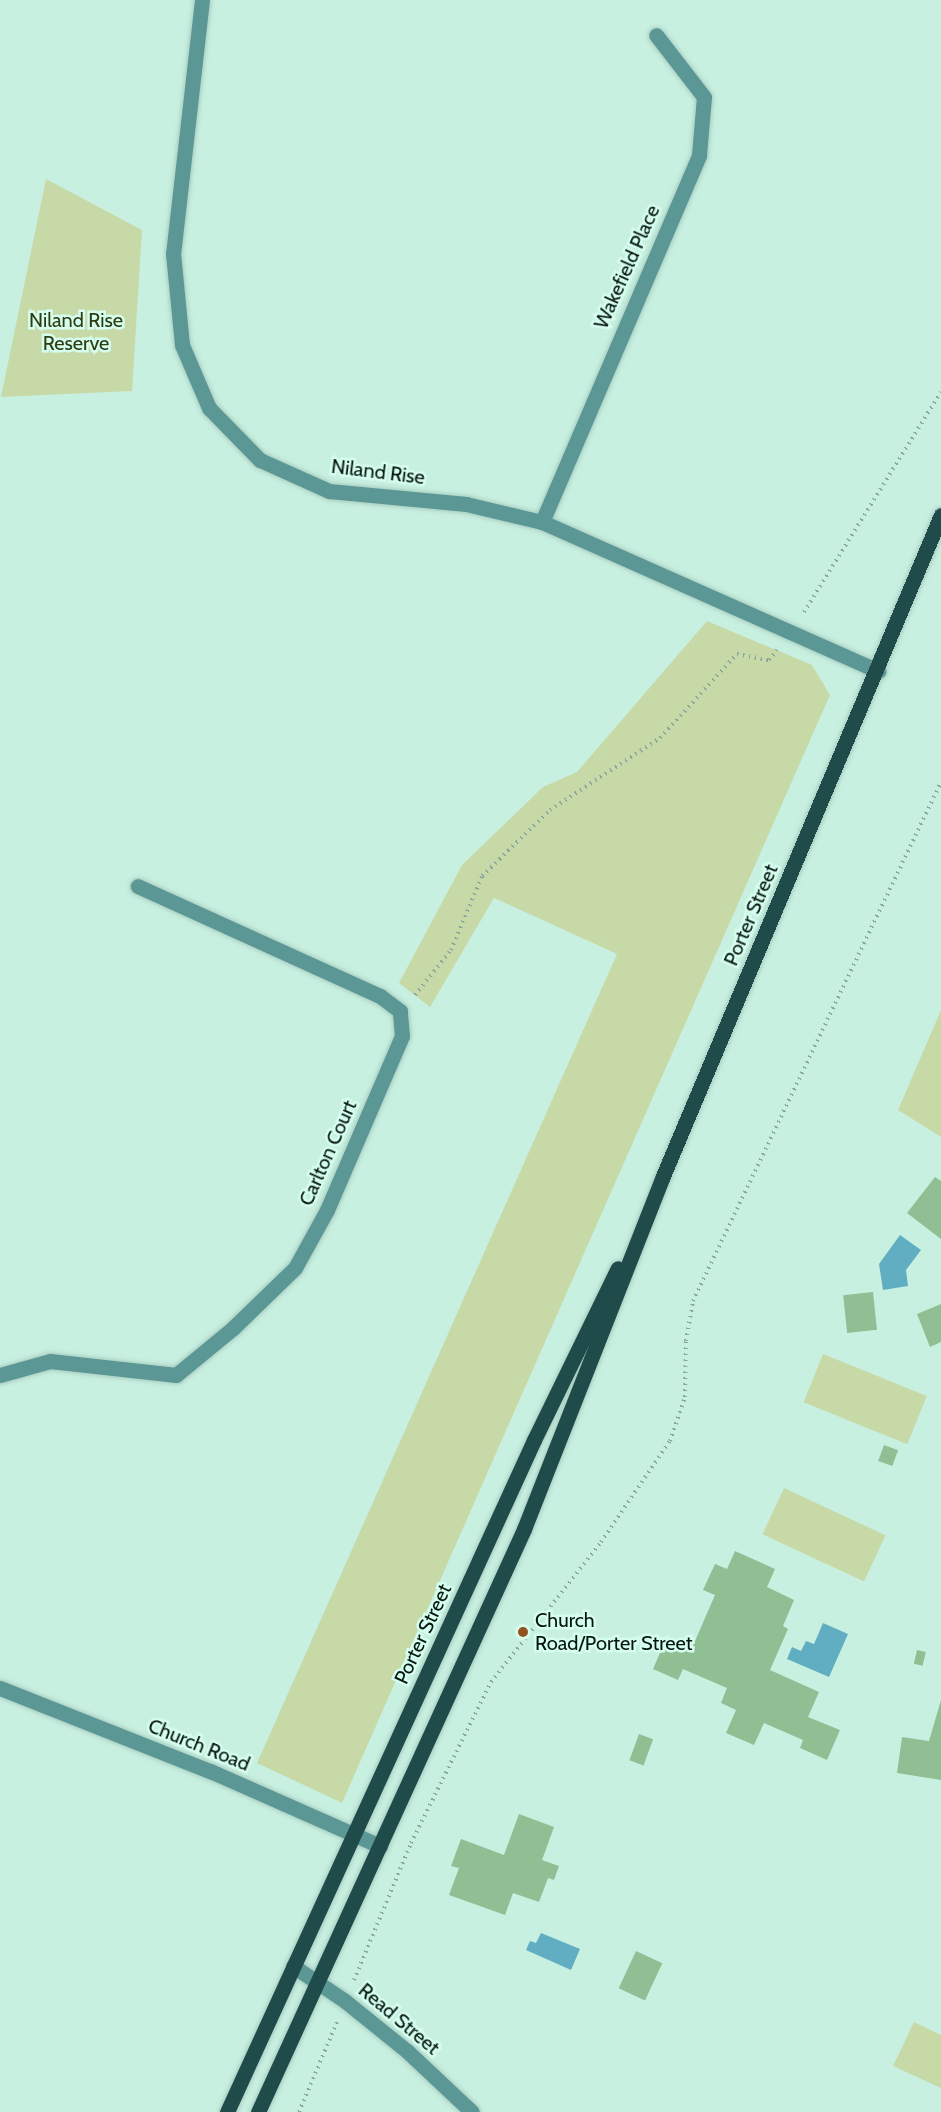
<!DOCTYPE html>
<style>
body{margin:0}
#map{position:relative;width:941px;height:2112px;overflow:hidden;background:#c8f0e1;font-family:Cabin,sans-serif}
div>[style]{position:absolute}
.green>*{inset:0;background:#c8d9a8;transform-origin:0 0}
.water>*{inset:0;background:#61adc1}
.building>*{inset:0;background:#8fbf93;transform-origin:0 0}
.path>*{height:4px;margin-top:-2px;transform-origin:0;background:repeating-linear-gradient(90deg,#88a89c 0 1.5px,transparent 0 6px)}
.roads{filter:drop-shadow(0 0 2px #a9cdc0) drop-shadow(0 0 2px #a9cdc0)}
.street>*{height:15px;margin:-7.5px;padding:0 7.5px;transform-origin:7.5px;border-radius:7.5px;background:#5a9795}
.primary>*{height:15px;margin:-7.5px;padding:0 7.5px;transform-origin:7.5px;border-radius:7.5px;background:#1f4b4a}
.dots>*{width:16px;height:16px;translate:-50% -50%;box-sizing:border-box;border:3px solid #d5feee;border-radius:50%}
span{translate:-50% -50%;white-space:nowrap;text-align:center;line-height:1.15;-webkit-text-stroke:5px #d5feee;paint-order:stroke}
.street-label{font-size:20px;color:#061510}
.park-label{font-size:20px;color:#2f3c11}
.poi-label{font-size:20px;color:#061510}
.left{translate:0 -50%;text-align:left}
</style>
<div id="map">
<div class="green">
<i style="clip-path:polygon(46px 179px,142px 230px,132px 391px,1px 397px)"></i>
<i style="clip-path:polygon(707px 621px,812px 665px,830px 695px,342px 1803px,257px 1763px,617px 954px,494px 898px,430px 1007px,399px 983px,462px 865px,543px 787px,577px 772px)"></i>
<i style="clip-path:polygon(941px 1010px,941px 1137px,898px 1110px)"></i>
<i style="left:823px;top:1354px;width:112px;height:52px;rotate:22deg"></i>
<i style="left:784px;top:1488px;width:112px;height:51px;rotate:25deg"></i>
<i style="clip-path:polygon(914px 2022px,941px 2035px,941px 2088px,893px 2066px)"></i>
</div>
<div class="water">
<i style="clip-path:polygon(900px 1235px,921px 1250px,906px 1270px,908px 1286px,883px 1290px,879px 1264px)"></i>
<i style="clip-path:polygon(823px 1623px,848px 1634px,829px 1677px,787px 1659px,792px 1647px,801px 1651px,806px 1641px,814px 1644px)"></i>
<i style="clip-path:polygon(541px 1933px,580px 1949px,571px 1970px,526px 1950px,530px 1941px,536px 1943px)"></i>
</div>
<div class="building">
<i style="clip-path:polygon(935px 1177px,941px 1181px,941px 1239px,907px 1213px)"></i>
<i style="left:873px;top:1292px;width:38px;height:30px;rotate:84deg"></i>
<i style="clip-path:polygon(941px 1304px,941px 1342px,930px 1347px,917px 1314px)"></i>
<i style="left:884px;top:1445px;width:15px;height:17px;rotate:20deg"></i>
<i style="clip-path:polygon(735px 1551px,775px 1569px,767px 1587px,794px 1600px,783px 1626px,788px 1629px,770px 1670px,819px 1692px,808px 1717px,840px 1730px,827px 1760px,800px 1748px,803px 1740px,764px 1723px,754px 1745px,726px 1733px,736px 1710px,721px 1703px,727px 1688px,683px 1669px,678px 1680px,653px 1669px,667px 1637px,692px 1648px,715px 1595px,703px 1590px,715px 1564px,727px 1569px)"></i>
<i style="left:917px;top:1650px;width:9px;height:14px;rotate:13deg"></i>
<i style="clip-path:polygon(941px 1700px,941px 1780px,897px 1773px,902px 1737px,929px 1741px)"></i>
<i style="left:639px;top:1734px;width:15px;height:28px;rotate:20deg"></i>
<i style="clip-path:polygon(519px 1814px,554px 1827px,542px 1860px,559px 1866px,554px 1880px,548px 1878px,539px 1902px,513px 1893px,505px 1915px,449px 1895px,459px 1868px,451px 1866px,461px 1839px,504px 1855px)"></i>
<i style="left:636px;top:1951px;width:29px;height:41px;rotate:25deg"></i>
</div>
<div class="path">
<i style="left:804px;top:612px;width:259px;rotate:-58.1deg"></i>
<i style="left:415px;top:995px;width:58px;rotate:-51.3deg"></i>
<i style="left:451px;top:950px;width:80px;rotate:-67.3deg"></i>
<i style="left:482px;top:876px;width:95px;rotate:-44.1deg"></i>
<i style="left:550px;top:810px;width:131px;rotate:-33.2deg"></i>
<i style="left:660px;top:738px;width:114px;rotate:-47.5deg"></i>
<i style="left:737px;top:654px;width:33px;rotate:11deg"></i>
<i style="left:769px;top:660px;width:13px;rotate:-51deg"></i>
<i style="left:354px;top:1980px;width:148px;rotate:-67.4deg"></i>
<i style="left:411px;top:1843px;width:180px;rotate:-63.6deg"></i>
<i style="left:491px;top:1682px;width:178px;rotate:-51.8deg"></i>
<i style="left:601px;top:1542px;width:122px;rotate:-55.7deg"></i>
<i style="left:670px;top:1441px;width:46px;rotate:-71.2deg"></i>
<i style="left:685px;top:1397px;width:56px;rotate:-89deg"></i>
<i style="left:686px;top:1341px;width:41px;rotate:-80.1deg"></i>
<i style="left:693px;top:1301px;width:575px;rotate:-64.46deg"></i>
<i style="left:299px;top:2112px;width:98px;rotate:-67.1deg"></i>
</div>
<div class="roads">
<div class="street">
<i style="left:202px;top:0;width:255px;rotate:96.5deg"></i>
<i style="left:173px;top:253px;width:92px;rotate:84.4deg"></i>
<i style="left:182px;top:345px;width:69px;rotate:66.8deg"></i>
<i style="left:209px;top:408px;width:73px;rotate:45.6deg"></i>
<i style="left:260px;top:460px;width:76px;rotate:24.2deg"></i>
<i style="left:329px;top:491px;width:138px;rotate:5.4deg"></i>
<i style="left:466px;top:504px;width:78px;rotate:13.3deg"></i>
<i style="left:542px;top:522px;width:368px;rotate:23.9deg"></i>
<i style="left:542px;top:522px;width:399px;rotate:-66.8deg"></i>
<i style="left:699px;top:155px;width:58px;rotate:-85.1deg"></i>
<i style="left:704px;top:97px;width:78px;rotate:-127.7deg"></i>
<i style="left:0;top:1375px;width:52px;rotate:-15.6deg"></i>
<i style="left:50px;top:1361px;width:127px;rotate:6.3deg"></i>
<i style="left:176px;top:1375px;width:74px;rotate:-39.5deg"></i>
<i style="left:233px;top:1328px;width:86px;rotate:-44.1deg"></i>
<i style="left:295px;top:1268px;width:66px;rotate:-61.1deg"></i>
<i style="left:327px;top:1210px;width:189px;rotate:-66.7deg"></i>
<i style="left:402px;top:1036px;width:25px;rotate:-95deg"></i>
<i style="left:400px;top:1011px;width:25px;rotate:-143deg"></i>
<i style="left:380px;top:996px;width:266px;rotate:-155.6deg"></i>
<i style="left:0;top:1688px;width:226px;rotate:21.6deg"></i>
<i style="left:210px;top:1771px;width:186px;rotate:23.8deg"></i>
<i style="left:293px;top:1966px;width:63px;rotate:33.9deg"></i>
<i style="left:345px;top:2001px;width:80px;rotate:38.9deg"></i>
<i style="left:407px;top:2051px;width:89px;rotate:43.2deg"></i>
</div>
<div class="primary">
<i style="left:227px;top:2112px;width:739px;rotate:-65.45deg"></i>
<i style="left:534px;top:1440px;width:191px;rotate:-64deg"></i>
<i style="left:258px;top:2112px;width:641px;rotate:-65.47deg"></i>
<i style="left:524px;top:1529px;width:379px;rotate:-68.5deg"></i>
<i style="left:663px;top:1176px;width:717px;rotate:-67.19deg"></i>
</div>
</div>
<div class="dots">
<i style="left:523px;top:1632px;background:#945220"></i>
</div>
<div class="street-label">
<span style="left:627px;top:267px;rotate:-66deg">Wakefield Place</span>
<span style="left:378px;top:472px;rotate:7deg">Niland Rise</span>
<span style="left:751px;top:915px;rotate:-67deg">Porter Street</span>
<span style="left:328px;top:1153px;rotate:-66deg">Carlton Court</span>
<span style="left:423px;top:1634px;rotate:-65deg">Porter Street</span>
<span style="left:199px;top:1745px;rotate:22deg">Church Road</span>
<span style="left:399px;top:2019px;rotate:40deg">Read Street</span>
</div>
<div class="park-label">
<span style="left:76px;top:332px">Niland Rise<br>Reserve</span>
</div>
<div class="poi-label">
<span class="left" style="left:535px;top:1632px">Church<br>Road/Porter Street</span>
</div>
</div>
